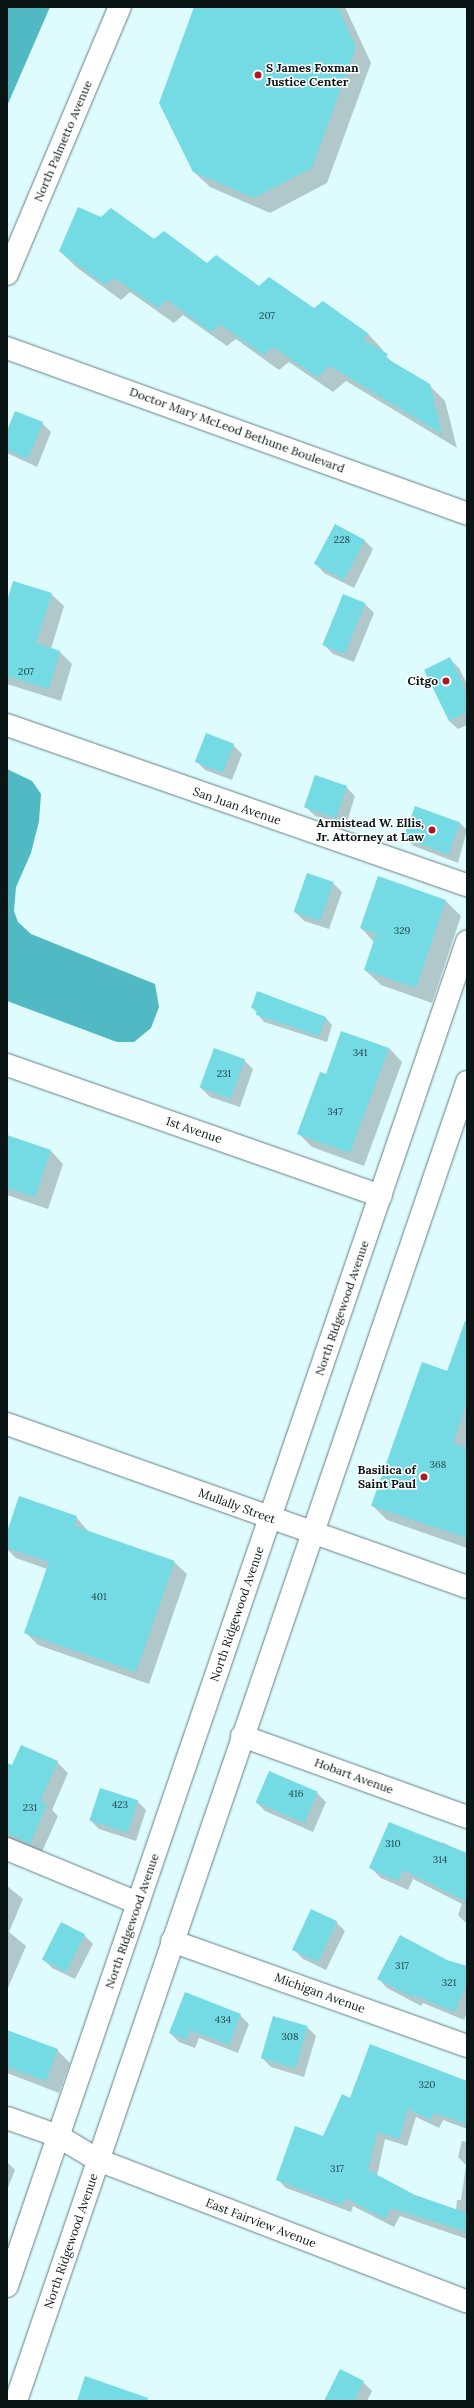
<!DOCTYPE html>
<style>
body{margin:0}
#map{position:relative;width:474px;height:2408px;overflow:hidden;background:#defbfe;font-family:Lora,serif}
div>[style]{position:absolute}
.water>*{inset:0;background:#51b9c4}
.shadow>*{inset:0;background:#0003}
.building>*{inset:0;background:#74dbe5;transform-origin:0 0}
.roads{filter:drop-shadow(0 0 1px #647e80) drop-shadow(0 0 1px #647e80)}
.minor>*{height:22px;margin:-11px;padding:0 11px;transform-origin:11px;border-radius:11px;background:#fff}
.tertiary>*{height:22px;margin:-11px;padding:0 11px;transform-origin:11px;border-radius:11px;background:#fff}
.secondary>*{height:22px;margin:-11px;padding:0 11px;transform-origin:11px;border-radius:11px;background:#fff}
.primary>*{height:22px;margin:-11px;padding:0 11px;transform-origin:11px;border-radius:11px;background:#fff}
.dots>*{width:11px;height:11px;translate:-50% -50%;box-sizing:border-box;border:2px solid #fff;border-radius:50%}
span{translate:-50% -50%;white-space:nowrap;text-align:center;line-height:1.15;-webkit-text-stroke:3px #fff;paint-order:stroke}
.number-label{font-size:10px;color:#24464a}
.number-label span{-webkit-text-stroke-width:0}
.poi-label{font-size:12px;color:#0a1516;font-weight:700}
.left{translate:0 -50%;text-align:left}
.right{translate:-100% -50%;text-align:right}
.street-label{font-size:12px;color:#0a1516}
.frame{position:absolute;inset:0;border:8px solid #0a1516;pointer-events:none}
</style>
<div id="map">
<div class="water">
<i style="clip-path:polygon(7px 7px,50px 7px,7px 106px)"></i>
<i style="clip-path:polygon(7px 769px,32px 781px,41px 794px,39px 821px,31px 853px,16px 887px,14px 911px,18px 922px,31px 934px,155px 984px,159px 1007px,151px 1028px,134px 1042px,117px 1042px,7px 1001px)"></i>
</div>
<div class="shadow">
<i style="clip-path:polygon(195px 7px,345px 7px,371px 63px,327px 183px,270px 213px,210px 187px,194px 172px)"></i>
<i style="clip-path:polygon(154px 241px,368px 334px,383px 350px,381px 352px,398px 367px,429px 385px,445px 401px,457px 448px,346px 381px,333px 392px,289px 362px,279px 370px,236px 339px,227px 346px,183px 315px,174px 323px,130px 292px,121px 300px,76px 267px,60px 251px)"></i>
<i style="clip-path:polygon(42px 423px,51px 432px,37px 467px,7px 453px,7px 434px)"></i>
<i style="clip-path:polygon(365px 541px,373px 549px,354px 588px,324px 573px,316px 564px)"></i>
<i style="clip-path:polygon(51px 594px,64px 606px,51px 649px,60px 652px,72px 664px,61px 701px,7px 684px,7px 604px)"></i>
<i style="clip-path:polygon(343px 596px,365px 604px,374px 613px,354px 662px,333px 654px,324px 645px)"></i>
<i style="clip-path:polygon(450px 659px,459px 668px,467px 684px,467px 725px,458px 729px,449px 721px)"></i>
<i style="clip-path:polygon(233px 745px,242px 754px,232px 780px,205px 770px,196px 761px)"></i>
<i style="clip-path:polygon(346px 787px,355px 796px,346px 825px,315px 816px,306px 807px)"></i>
<i style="clip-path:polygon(416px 807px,460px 823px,467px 830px,458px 863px,414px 846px,405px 838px)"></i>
<i style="clip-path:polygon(378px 877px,446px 901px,461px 916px,432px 1003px,381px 985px,365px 970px,374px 942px,361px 928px)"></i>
<i style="clip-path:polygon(333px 883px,342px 892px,329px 929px,304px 921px,295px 912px)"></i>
<i style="clip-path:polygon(253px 1008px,325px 1017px,332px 1025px,327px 1042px,264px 1022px)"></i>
<i style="clip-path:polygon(389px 1048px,402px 1062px,364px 1166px,312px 1147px,299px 1134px,327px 1075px)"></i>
<i style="clip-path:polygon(244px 1060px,253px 1069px,240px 1107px,210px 1097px,201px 1088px)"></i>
<i style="clip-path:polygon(7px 1136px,51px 1151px,63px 1164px,48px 1209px,7px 1195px)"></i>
<i style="clip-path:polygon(467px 1318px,467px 1548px,387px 1520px,372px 1505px,447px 1373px)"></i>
<i style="clip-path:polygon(76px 1517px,89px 1532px,174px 1562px,187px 1574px,149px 1684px,38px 1645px,25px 1632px,47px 1569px,16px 1558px,7px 1549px,7px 1535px)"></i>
<i style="clip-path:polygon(57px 1762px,68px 1773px,52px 1810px,58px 1816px,41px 1854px,7px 1837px,7px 1765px,13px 1767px)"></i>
<i style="clip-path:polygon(317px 1793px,326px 1802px,313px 1832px,265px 1811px,256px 1802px)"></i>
<i style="clip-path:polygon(137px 1801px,146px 1810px,136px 1841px,99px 1829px,90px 1820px)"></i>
<i style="clip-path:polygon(442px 1842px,467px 1855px,467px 1924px,458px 1915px,462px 1904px,413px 1879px,408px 1890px,381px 1878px,371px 1868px,440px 1846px)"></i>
<i style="clip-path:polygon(7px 1886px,23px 1899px,9px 1932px,26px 1946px,8px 1988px)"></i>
<i style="clip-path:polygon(336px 1922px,345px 1931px,326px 1970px,303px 1959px,294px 1950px)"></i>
<i style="clip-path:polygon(84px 1935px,93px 1944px,75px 1979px,52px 1968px,43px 1959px)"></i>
<i style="clip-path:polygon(447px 1961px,467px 1967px,467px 2012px,464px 2020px,423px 2003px,421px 2006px,387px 1988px,379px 1979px)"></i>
<i style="clip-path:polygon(240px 2015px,249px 2024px,238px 2053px,199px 2038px,195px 2048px,179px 2042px,170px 2033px)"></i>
<i style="clip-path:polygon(307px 2027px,316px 2036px,304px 2077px,271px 2067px,262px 2058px)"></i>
<i style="clip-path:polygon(7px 2033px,57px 2050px,70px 2063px,59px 2093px,7px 2073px)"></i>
<i style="clip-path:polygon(467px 2082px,467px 2129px,443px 2120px,439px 2128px,416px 2117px,407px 2146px,385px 2139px,377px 2176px,414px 2196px,456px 2210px,457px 2200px,461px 2200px,466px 2165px,458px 2157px,462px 2141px,467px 2142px,467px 2239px,400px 2216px,394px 2227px,353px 2206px,351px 2212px,286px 2188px,277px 2179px,323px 2137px,351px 2099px)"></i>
<i style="clip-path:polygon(7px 2162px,15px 2170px,7px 2190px)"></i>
<i style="clip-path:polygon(363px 2382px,372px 2391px,367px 2401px,325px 2401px)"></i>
</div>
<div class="building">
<i style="clip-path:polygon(194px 7px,338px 7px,356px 47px,312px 168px,254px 198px,193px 172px,159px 103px)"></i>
<i style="clip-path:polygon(78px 207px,101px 217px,111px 208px,154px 239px,164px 231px,207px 263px,216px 255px,259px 286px,269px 277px,314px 308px,323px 301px,369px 334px,362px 339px,388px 354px,386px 358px,430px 384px,442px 434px,330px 366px,317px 377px,273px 347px,263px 355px,220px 324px,211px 332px,167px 300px,158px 308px,114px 278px,105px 285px,59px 251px)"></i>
<i style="clip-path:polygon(15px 411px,43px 422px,28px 459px,7px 450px,7px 431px)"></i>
<i style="left:335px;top:524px;width:34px;height:45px;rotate:28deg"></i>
<i style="clip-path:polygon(13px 581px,52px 593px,36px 643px,60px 651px,49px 689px,7px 676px,7px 601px)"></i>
<i style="left:343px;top:594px;width:24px;height:55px;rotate:22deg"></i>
<i style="clip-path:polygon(450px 657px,467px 693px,467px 712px,449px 721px,424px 670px)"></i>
<i style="left:206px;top:733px;width:30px;height:31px;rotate:21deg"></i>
<i style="left:315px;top:775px;width:34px;height:34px;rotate:19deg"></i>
<i style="left:415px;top:806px;width:48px;height:34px;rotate:20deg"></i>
<i style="left:307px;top:873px;width:28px;height:41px;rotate:19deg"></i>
<i style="clip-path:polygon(378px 876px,446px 900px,416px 988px,364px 970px,376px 934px,360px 928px)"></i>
<i style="clip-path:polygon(257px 991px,326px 1017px,319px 1036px,256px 1015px,257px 1010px,251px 1008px)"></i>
<i style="clip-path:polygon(341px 1031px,389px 1048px,350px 1153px,297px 1134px,320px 1072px,326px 1074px)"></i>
<i style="left:214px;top:1048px;width:33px;height:42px;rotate:20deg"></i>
<i style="clip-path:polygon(7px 1135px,51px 1150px,35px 1197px,7px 1188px)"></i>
<i style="clip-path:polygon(465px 1321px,467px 1322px,467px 1402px,453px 1443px,467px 1448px,467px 1538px,371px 1506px,422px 1362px,447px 1371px)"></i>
<i style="clip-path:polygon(19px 1496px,77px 1516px,74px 1526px,175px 1561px,136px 1672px,24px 1633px,49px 1562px,7px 1548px,7px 1532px)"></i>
<i style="clip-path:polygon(21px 1745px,58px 1761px,40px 1801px,47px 1804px,30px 1844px,7px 1833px,7px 1763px,12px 1765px)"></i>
<i style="left:269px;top:1771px;width:53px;height:34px;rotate:23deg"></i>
<i style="left:100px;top:1788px;width:40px;height:34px;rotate:18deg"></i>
<i style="clip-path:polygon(389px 1822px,467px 1853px,467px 1902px,403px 1870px,398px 1881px,369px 1868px)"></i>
<i style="left:311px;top:1909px;width:29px;height:45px;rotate:25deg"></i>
<i style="left:61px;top:1922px;width:27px;height:42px;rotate:27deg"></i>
<i style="clip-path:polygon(400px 1935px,447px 1960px,467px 1966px,467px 1982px,455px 2012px,414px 1995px,412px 1997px,377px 1979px)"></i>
<i style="clip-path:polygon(185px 1992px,241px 2014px,229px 2045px,190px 2030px,186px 2040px,169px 2033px)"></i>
<i style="left:273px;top:2016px;width:36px;height:44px;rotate:16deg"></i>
<i style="clip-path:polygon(7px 2030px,58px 2049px,46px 2081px,7px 2067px)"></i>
<i style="clip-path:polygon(370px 2044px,467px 2081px,467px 2124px,434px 2113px,431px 2120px,408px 2109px,399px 2139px,377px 2132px,368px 2170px,415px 2195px,467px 2213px,467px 2232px,391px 2208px,385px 2219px,345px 2198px,342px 2205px,276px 2180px,295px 2126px,323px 2136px,342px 2094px,350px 2098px)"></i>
<i style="clip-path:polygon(340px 2369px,364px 2381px,354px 2401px,324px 2401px)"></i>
<i style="clip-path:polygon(85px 2376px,148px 2398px,147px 2401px,77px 2401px)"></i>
</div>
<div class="roads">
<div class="minor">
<i style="left:7px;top:725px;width:487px;rotate:19.2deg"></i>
<i style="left:7px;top:1065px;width:396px;rotate:19.3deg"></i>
<i style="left:7px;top:1424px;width:488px;rotate:19.5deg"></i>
<i style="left:242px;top:1736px;width:239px;rotate:19.8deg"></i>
<i style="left:7px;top:1849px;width:142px;rotate:22.4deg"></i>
<i style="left:172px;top:1941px;width:313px;rotate:19.6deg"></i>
</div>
<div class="tertiary">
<i style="left:7px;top:274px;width:290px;rotate:-67.1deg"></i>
<i style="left:7px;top:348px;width:489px;rotate:19.8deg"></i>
</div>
<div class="secondary">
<i style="left:7px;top:2118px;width:54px;rotate:19.4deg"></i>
<i style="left:58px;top:2136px;width:47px;rotate:31deg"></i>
<i style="left:98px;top:2160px;width:395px;rotate:21deg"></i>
</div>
<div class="primary">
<i style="left:7px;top:2286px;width:1421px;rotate:-71.11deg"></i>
<i style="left:16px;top:2401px;width:1394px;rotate:-71.12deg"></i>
</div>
</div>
<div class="dots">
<i style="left:258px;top:75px;background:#ac1825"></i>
<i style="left:446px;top:681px;background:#ac1825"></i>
<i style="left:432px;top:830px;background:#ac1825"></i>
<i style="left:424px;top:1477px;background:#ac1825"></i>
</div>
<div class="number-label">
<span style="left:267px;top:316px">207</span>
<span style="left:342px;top:540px">228</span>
<span style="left:26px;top:672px">207</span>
<span style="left:402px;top:931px">329</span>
<span style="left:360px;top:1053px">341</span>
<span style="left:224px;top:1074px">231</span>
<span style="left:335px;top:1112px">347</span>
<span style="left:438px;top:1465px">368</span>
<span style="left:99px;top:1597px">401</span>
<span style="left:296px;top:1794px">416</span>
<span style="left:120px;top:1805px">423</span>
<span style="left:30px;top:1808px">231</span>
<span style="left:393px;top:1844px">310</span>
<span style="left:440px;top:1860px">314</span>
<span style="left:402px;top:1966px">317</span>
<span style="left:449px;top:1983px">321</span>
<span style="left:223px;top:2020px">434</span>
<span style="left:290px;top:2037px">308</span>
<span style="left:427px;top:2085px">320</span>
<span style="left:337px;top:2169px">317</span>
</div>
<div class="poi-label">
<span class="left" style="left:266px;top:75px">S James Foxman<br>Justice Center</span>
<span class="right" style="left:438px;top:681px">Citgo</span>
<span class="right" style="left:424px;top:830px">Armistead W. Ellis,<br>Jr. Attorney at Law</span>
<span class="right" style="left:416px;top:1477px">Basilica of<br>Saint Paul</span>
</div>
<div class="street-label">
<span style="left:63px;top:141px;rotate:-67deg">North Palmetto Avenue</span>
<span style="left:237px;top:430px;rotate:20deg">Doctor Mary McLeod Bethune Boulevard</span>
<span style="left:237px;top:806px;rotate:19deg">San Juan Avenue</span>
<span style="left:194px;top:1130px;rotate:19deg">1st Avenue</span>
<span style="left:342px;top:1308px;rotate:-71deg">North Ridgewood Avenue</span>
<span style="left:237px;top:1506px;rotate:20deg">Mullally Street</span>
<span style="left:237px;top:1614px;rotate:-71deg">North Ridgewood Avenue</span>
<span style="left:354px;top:1776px;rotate:20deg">Hobart Avenue</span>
<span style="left:132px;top:1921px;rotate:-71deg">North Ridgewood Avenue</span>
<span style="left:320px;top:1993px;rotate:20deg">Michigan Avenue</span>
<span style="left:261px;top:2223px;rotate:21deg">East Fairview Avenue</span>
<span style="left:71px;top:2241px;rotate:-71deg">North Ridgewood Avenue</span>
</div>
<div class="frame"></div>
</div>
